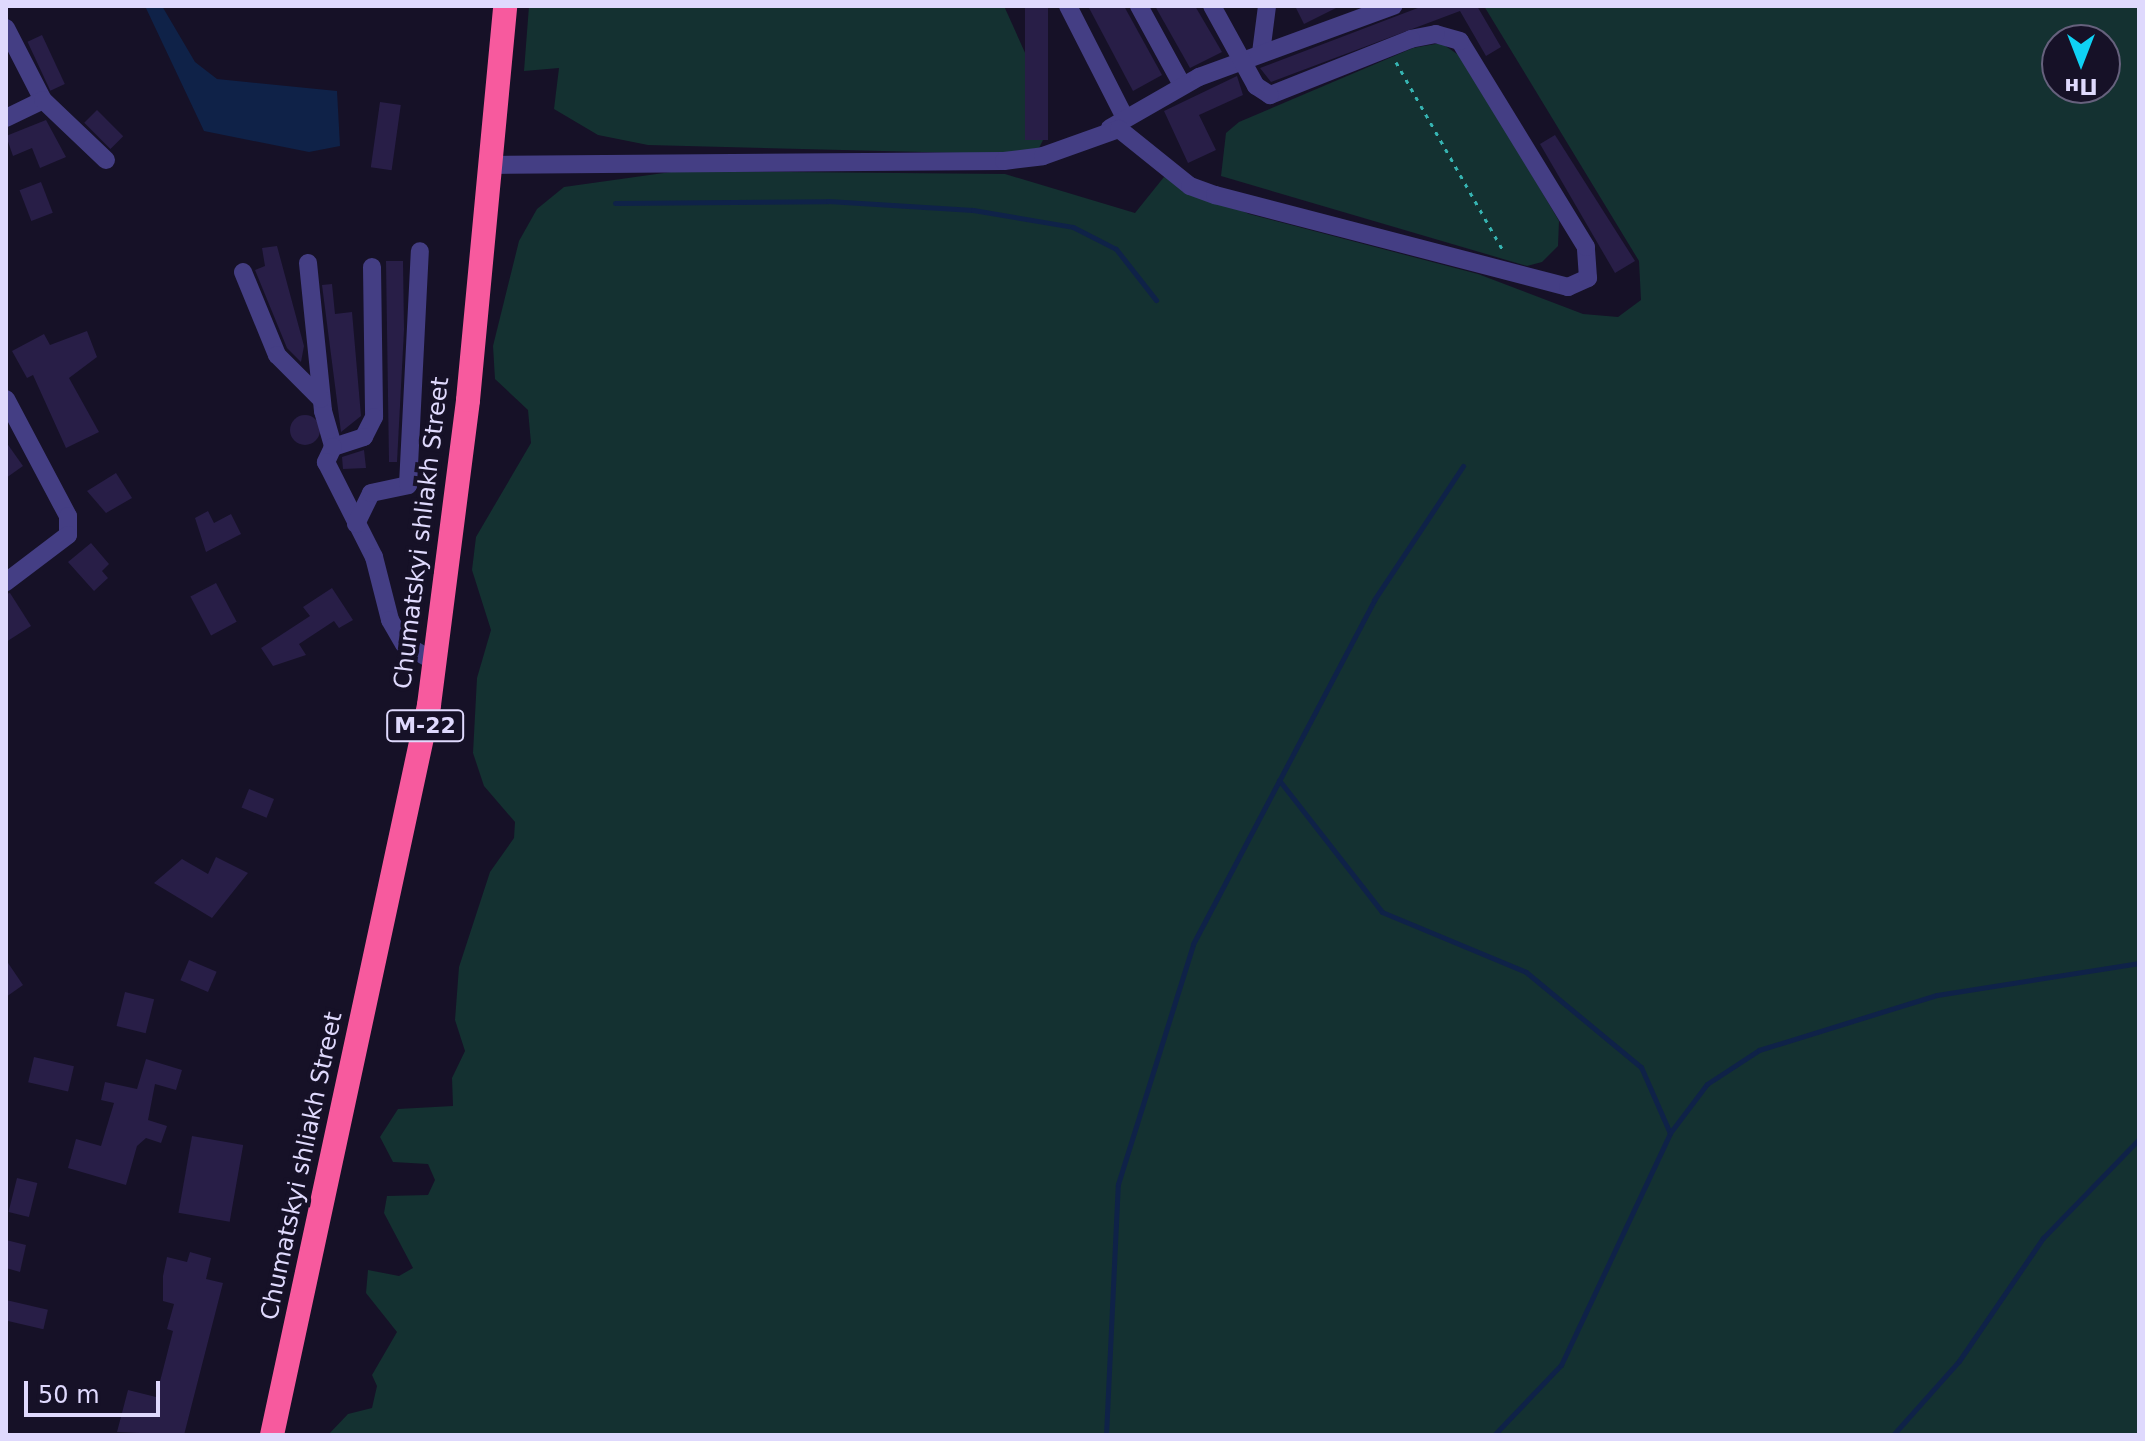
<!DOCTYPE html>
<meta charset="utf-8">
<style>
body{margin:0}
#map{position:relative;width:2145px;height:1441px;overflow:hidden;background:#161127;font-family:"DejaVu Sans",sans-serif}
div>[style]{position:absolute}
.green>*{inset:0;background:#143131}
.water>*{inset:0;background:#0f2248}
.stream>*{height:5px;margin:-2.5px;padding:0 2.5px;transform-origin:2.5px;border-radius:2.5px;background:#0f2248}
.building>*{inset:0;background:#281e47;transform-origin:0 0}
.round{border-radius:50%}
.path>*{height:3px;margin-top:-1.5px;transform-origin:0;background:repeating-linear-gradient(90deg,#36b4b2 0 4px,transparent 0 10px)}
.minor>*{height:18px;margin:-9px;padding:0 9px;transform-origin:9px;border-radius:9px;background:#443e84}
.highway>*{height:24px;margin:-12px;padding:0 12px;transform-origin:12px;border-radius:12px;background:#f75a9e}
span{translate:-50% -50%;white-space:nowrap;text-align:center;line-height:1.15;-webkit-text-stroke:8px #161127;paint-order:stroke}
.shield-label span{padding:2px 6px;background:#161127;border:2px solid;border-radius:6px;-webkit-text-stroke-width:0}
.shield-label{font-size:22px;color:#dfd9fd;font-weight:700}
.street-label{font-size:24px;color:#dfd9fd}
.frame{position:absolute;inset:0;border:8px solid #dfd9fd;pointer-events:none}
.north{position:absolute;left:2041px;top:24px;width:80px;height:80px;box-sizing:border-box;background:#161127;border:2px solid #66617d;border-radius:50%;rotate:180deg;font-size:22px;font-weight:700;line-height:32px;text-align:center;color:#dfd9fd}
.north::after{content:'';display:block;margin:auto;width:28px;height:36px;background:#0fd2f4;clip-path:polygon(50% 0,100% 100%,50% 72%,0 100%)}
.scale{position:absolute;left:24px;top:1381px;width:136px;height:36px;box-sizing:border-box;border:4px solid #dfd9fd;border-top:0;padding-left:10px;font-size:24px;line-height:28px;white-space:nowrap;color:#dfd9fd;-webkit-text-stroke:6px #161127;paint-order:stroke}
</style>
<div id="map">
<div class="green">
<i style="clip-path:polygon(529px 6px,1004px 6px,1045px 97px,1047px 132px,1039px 148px,1003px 154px,648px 145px,598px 135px,554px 109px,559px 68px,524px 71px)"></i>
<i style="clip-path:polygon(evenodd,1484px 6px,2139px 6px,2139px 1435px,328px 1435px,348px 1414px,372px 1408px,377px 1386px,372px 1375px,397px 1332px,366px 1293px,368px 1270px,399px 1276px,413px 1268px,384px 1213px,387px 1196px,428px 1195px,435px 1180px,428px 1164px,393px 1162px,380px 1137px,398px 1109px,453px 1106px,452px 1078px,465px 1051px,455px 1020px,459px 967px,490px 872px,514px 838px,515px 822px,484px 786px,473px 753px,477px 678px,491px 630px,472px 570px,476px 537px,531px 443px,528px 410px,495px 379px,493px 346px,519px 241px,537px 209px,564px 187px,678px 171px,1005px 174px,1135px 213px,1164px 177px,1249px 214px,1478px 274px,1583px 314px,1618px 317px,1641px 300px,1639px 261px,1484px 6px,2057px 40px,2105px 40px,2105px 88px,2057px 88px,2057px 40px)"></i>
<i style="clip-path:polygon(1441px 43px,1463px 58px,1559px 221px,1558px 246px,1542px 262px,1527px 266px,1221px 176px,1226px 133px,1239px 122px,1413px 48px)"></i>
</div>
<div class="water">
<i style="clip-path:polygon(145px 6px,162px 6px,195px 62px,217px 79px,337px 91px,340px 146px,309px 152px,204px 131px)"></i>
</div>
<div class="stream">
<i style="left:615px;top:203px;width:213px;rotate:-0.5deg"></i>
<i style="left:828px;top:201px;width:145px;rotate:3.6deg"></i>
<i style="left:973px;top:210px;width:101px;rotate:9.6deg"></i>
<i style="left:1073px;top:227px;width:48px;rotate:27.1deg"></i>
<i style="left:1116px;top:249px;width:65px;rotate:51.9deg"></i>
<i style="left:1279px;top:780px;width:167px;rotate:52deg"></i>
<i style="left:1382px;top:912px;width:156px;rotate:22.6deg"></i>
<i style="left:1526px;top:972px;width:149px;rotate:39.6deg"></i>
<i style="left:1641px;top:1067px;width:72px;rotate:66.3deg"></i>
<i style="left:1106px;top:1435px;width:251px;rotate:-87.3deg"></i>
<i style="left:1118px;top:1184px;width:251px;rotate:-72.6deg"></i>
<i style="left:1193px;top:944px;width:389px;rotate:-62.2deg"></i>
<i style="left:1374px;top:600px;width:161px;rotate:-56.4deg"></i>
<i style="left:1494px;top:1435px;width:97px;rotate:-46.3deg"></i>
<i style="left:1561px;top:1365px;width:256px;rotate:-64.8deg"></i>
<i style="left:1670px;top:1133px;width:61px;rotate:-52.9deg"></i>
<i style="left:1707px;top:1084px;width:62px;rotate:-33.2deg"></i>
<i style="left:1759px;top:1050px;width:186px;rotate:-17.2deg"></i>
<i style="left:1937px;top:995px;width:205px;rotate:-9deg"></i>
<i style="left:1893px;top:1435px;width:99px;rotate:-48.3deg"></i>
<i style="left:1959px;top:1361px;width:149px;rotate:-55.7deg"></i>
<i style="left:2043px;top:1238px;width:138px;rotate:-45.9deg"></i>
</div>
<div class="building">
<i style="left:1025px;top:6px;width:23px;height:134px"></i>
<i style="clip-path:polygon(1088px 6px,1124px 6px,1162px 75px,1133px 91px)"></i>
<i style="clip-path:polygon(1155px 6px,1195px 6px,1222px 52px,1190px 68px)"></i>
<i style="clip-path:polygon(1295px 6px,1340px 6px,1304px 24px)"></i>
<i style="clip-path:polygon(1423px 6px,1477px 6px,1501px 47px,1486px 56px,1460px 11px,1271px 82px,1260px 68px)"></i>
<i style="left:42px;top:35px;width:54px;height:16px;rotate:65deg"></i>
<i style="clip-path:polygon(1237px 76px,1243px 95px,1199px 115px,1216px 150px,1188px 163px,1164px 111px)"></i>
<i style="left:380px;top:102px;width:21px;height:66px;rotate:8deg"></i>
<i style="left:97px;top:110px;width:37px;height:18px;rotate:45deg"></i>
<i style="clip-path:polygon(46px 120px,66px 157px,40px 168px,32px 148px,13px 156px,6px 136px)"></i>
<i style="clip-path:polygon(1555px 135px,1635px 261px,1615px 273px,1540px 144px)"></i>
<i style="left:41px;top:182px;width:33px;height:23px;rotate:69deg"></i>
<i style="clip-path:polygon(277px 246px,304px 346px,301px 362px,287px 348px,255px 270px,265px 266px,262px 248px)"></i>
<i style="clip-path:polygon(386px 261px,403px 261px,404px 330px,397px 462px,389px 462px)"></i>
<i style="clip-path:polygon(332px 284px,335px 314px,352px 312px,361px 416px,341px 432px,322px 285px)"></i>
<i style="clip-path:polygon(87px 331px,97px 357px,69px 378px,99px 432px,66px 448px,33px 375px,27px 378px,12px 351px,44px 334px,50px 345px)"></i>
<i class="round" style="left:290px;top:415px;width:30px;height:30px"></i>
<i style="clip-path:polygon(6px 442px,23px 466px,6px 478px)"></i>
<i style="clip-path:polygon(364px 450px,366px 468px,343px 469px,342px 457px)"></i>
<i style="clip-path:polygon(116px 473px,132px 498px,106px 513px,87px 491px)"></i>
<i style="clip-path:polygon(208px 511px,214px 523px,231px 514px,241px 534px,206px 552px,195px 518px)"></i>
<i style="clip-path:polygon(91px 543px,109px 564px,102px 571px,108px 578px,94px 591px,68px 562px)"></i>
<i style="left:216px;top:583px;width:44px;height:29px;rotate:62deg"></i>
<i style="clip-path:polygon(332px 588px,353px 620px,339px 628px,334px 621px,299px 644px,306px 655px,273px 666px,261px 648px,310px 616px,303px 607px)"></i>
<i style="clip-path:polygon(10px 593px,31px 626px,6px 642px,6px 594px)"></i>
<i style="left:249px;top:789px;width:27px;height:20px;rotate:22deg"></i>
<i style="clip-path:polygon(216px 857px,248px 873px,212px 918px,154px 883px,182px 859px,208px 874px)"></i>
<i style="clip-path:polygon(6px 960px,23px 985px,6px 997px)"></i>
<i style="left:189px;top:960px;width:30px;height:22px;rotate:23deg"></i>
<i style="left:125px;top:992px;width:30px;height:35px;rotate:14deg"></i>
<i style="left:34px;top:1057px;width:41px;height:26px;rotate:13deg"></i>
<i style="clip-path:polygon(146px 1059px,182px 1070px,176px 1090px,155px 1084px,148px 1120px,167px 1126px,161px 1143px,146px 1138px,137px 1146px,126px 1185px,68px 1168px,76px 1139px,101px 1146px,114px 1103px,101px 1100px,105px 1082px,137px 1089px)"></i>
<i style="left:192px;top:1136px;width:52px;height:78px;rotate:10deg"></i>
<i style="left:17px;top:1178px;width:21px;height:35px;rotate:14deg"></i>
<i style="clip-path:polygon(6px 1240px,26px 1245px,20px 1272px,6px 1268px)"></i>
<i style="clip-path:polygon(190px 1252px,211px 1258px,206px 1279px,223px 1283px,184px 1435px,117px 1432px,128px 1390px,156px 1397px,173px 1331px,167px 1329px,174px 1304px,163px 1301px,163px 1276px,167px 1257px,187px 1262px)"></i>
<i style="left:6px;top:1300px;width:43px;height:20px;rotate:13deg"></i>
</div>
<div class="path">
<i style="left:1396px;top:62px;width:216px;rotate:60.4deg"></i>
</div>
<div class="minor">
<i style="left:1068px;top:6px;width:126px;rotate:63deg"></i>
<i style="left:1139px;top:6px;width:90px;rotate:61.4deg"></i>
<i style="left:6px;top:28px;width:81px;rotate:62.8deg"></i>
<i style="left:1261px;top:53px;width:47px;rotate:-82.7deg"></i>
<i style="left:6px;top:118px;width:41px;rotate:-25.9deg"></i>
<i style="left:43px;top:100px;width:87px;rotate:43.6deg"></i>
<i style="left:1110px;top:128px;width:103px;rotate:-29.8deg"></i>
<i style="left:1199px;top:77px;width:207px;rotate:-20.1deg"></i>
<i style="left:489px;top:165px;width:515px;rotate:-0.45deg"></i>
<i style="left:1004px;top:161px;width:39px;rotate:-7deg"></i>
<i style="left:1043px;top:156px;width:81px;rotate:-19.6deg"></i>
<i style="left:1119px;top:129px;width:91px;rotate:38.8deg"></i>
<i style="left:1190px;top:186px;width:27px;rotate:20deg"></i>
<i style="left:1215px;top:195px;width:365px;rotate:14.6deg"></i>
<i style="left:1568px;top:287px;width:22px;rotate:-24deg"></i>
<i style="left:1588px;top:278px;width:31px;rotate:-94deg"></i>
<i style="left:1586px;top:247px;width:241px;rotate:-121.5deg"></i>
<i style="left:1460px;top:41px;width:25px;rotate:-164deg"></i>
<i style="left:1436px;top:34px;width:25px;rotate:169deg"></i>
<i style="left:1411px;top:39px;width:152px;rotate:158.3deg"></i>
<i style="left:1270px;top:95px;width:17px;rotate:-147deg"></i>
<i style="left:1256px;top:86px;width:91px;rotate:-118.8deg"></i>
<i style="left:308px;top:263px;width:149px;rotate:84.2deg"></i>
<i style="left:323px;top:411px;width:37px;rotate:74deg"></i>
<i style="left:372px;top:267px;width:150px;rotate:89.2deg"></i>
<i style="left:374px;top:417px;width:22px;rotate:117deg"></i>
<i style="left:364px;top:437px;width:33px;rotate:162deg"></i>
<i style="left:333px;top:447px;width:17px;rotate:115deg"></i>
<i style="left:326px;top:462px;width:106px;rotate:63.2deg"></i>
<i style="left:374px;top:557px;width:65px;rotate:75.7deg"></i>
<i style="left:390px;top:620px;width:28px;rotate:60deg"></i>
<i style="left:404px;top:644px;width:36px;rotate:30deg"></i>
<i style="left:243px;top:272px;width:90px;rotate:67.7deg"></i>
<i style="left:277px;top:355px;width:62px;rotate:45deg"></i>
<i style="left:6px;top:399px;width:132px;rotate:62.1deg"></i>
<i style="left:68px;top:516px;width:19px;rotate:90deg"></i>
<i style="left:68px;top:535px;width:78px;rotate:142.8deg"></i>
<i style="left:356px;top:524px;width:34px;rotate:-64deg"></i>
<i style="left:371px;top:493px;width:38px;rotate:-12deg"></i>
<i style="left:408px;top:485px;width:234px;rotate:-87.1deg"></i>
</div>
<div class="highway">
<i style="left:272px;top:1435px;width:747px;rotate:-77.86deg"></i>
<i style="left:429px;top:705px;width:307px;rotate:-82.7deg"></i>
<i style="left:468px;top:400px;width:396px;rotate:-84.6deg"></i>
</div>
<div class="shield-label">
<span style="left:425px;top:726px">М-22</span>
</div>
<div class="street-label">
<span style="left:422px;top:533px;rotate:-83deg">Chumatskyi shliakh Street</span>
<span style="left:302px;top:1166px;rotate:-78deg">Chumatskyi shliakh Street</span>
</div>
<div class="frame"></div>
<div class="north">Пн</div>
<div class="scale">50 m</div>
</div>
